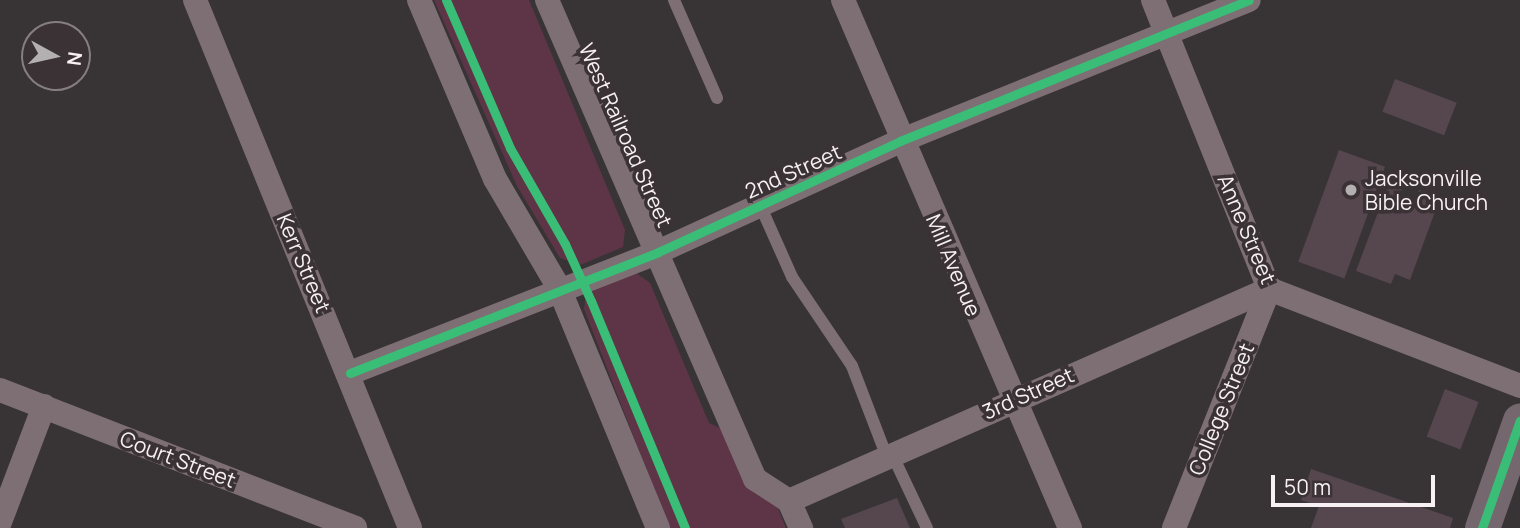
<!DOCTYPE html>
<style>
body{margin:0}
#map{position:relative;width:1520px;height:528px;overflow:hidden;background:#383436;font-family:Manrope,sans-serif}
div>[style]{position:absolute}
.green>*{inset:0;background:#5d3546}
.building>*{inset:0;background:#56474f;transform-origin:0 0}
.service>*{height:12px;margin:-6px;padding:0 6px;transform-origin:6px;border-radius:6px;background:#7d6f74}
.minor>*{height:24px;margin:-12px;padding:0 12px;transform-origin:12px;border-radius:12px;background:#7d6f74}
.secondary>*{height:35px;margin:-17.5px;padding:0 17.5px;transform-origin:17.5px;border-radius:17.5px;background:#74676d}
.cycleway>*{height:9px;margin:-4.5px;padding:0 4.5px;transform-origin:4.5px;border-radius:4.5px;background:#3abd76}
.dots>*{width:19px;height:19px;translate:-50% -50%;box-sizing:border-box;border:4px solid #3a3235;border-radius:50%}
span{translate:-50% -50%;white-space:nowrap;text-align:center;line-height:1.15;-webkit-text-stroke:7px #3a3235;paint-order:stroke}
.street-label{font-size:21px;color:#f7f1f3}
.poi-label{font-size:21px;color:#f7f1f3}
.left{translate:0 -50%;text-align:left}
.north{position:absolute;left:21px;top:21px;width:70px;height:70px;box-sizing:border-box;background:#3a3235;border:2px solid #867e81;border-radius:50%;rotate:98deg;font-size:19px;font-weight:700;line-height:28px;text-align:center;color:#f7f1f3}
.north::after{content:'';display:block;margin:auto;width:24px;height:32px;background:#b4afb1;clip-path:polygon(50% 0,100% 100%,50% 72%,0 100%)}
.scale{position:absolute;left:1271px;top:475px;width:164px;height:32px;box-sizing:border-box;border:4px solid #f7f1f3;border-top:0;padding-left:9px;font-size:21px;line-height:24px;white-space:nowrap;color:#f7f1f3;-webkit-text-stroke:5px #3a3235;paint-order:stroke}
</style>
<div id="map">
<div class="green">
<i style="clip-path:polygon(434px 0,529px 0,625px 230px,623px 247px,580px 265px,560px 258px,517px 186px)"></i>
<i style="clip-path:polygon(635px 272px,650px 283px,709px 423px,720px 428px,774px 499px,786px 528px,669px 528px,584px 309px,586px 292px)"></i>
</div>
<div class="building">
<i style="left:1395px;top:79px;width:66px;height:35px;rotate:21deg"></i>
<i style="left:1339px;top:150px;width:49px;height:119px;rotate:20deg"></i>
<i style="clip-path:polygon(1389px 183px,1403px 188px,1400px 195px,1415px 200px,1419px 190px,1440px 198px,1410px 280px,1395px 274px,1391px 284px,1356px 271px)"></i>
<i style="left:1445px;top:389px;width:36px;height:51px;rotate:21deg"></i>
<i style="clip-path:polygon(1311px 469px,1453px 518px,1450px 528px,1311px 528px,1319px 506px,1301px 500px)"></i>
<i style="clip-path:polygon(897px 498px,910px 528px,845px 528px,841px 519px)"></i>
</div>
<div class="service">
<i style="left:674px;top:0;width:107px;rotate:66.3deg"></i>
<i style="left:760px;top:205px;width:79px;rotate:66deg"></i>
<i style="left:792px;top:277px;width:107px;rotate:56deg"></i>
<i style="left:852px;top:366px;width:97px;rotate:69deg"></i>
<i style="left:892px;top:454px;width:82px;rotate:64.7deg"></i>
</div>
<div class="minor">
<i style="left:195px;top:0;width:570px;rotate:67.84deg"></i>
<i style="left:419px;top:0;width:194px;rotate:67deg"></i>
<i style="left:495px;top:179px;width:126px;rotate:59.6deg"></i>
<i style="left:559px;top:288px;width:260px;rotate:67.6deg"></i>
<i style="left:547px;top:0;width:522px;rotate:66.53deg"></i>
<i style="left:755px;top:479px;width:40px;rotate:32.9deg"></i>
<i style="left:789px;top:501px;width:30px;rotate:66deg"></i>
<i style="left:843px;top:0;width:575px;rotate:66.74deg"></i>
<i style="left:1153px;top:0;width:311px;rotate:68.1deg"></i>
<i style="left:1269px;top:289px;width:269px;rotate:21.1deg"></i>
<i style="left:350px;top:373px;width:331px;rotate:-21.4deg"></i>
<i style="left:658px;top:252px;width:266px;rotate:-24.6deg"></i>
<i style="left:900px;top:141px;width:376px;rotate:-22deg"></i>
<i style="left:0;top:390px;width:381px;rotate:21.2deg"></i>
<i style="left:789px;top:501px;width:525px;rotate:-23.83deg"></i>
<i style="left:0;top:522px;width:124px;rotate:-69.2deg"></i>
<i style="left:1174px;top:528px;width:257px;rotate:-68.3deg"></i>
</div>
<div class="secondary">
<i style="left:1482px;top:528px;width:114px;rotate:-70.6deg"></i>
</div>
<div class="cycleway">
<i style="left:446px;top:0;width:161px;rotate:66.6deg"></i>
<i style="left:510px;top:148px;width:111px;rotate:60.2deg"></i>
<i style="left:565px;top:244px;width:63px;rotate:65.5deg"></i>
<i style="left:591px;top:301px;width:246px;rotate:67.5deg"></i>
<i style="left:350px;top:373px;width:331px;rotate:-21.4deg"></i>
<i style="left:658px;top:252px;width:266px;rotate:-24.6deg"></i>
<i style="left:900px;top:141px;width:376px;rotate:-22deg"></i>
<i style="left:1482px;top:528px;width:114px;rotate:-70.6deg"></i>
</div>
<div class="dots">
<i style="left:1351px;top:190px;background:#b4afb1"></i>
</div>
<div class="street-label">
<span style="left:626px;top:135px;rotate:66deg">West Railroad Street</span>
<span style="left:793px;top:171px;rotate:-24deg">2nd Street</span>
<span style="left:1247px;top:229px;rotate:67deg">Anne Street</span>
<span style="left:304px;top:263px;rotate:67deg">Kerr Street</span>
<span style="left:954px;top:265px;rotate:67deg">Mill Avenue</span>
<span style="left:1028px;top:393px;rotate:-24deg">3rd Street</span>
<span style="left:1221px;top:409px;rotate:-68deg">College Street</span>
<span style="left:178px;top:459px;rotate:21deg">Court Street</span>
</div>
<div class="poi-label">
<span class="left" style="left:1365px;top:190px">Jacksonville<br>Bible Church</span>
</div>
<div class="north">N</div>
<div class="scale">50 m</div>
</div>
